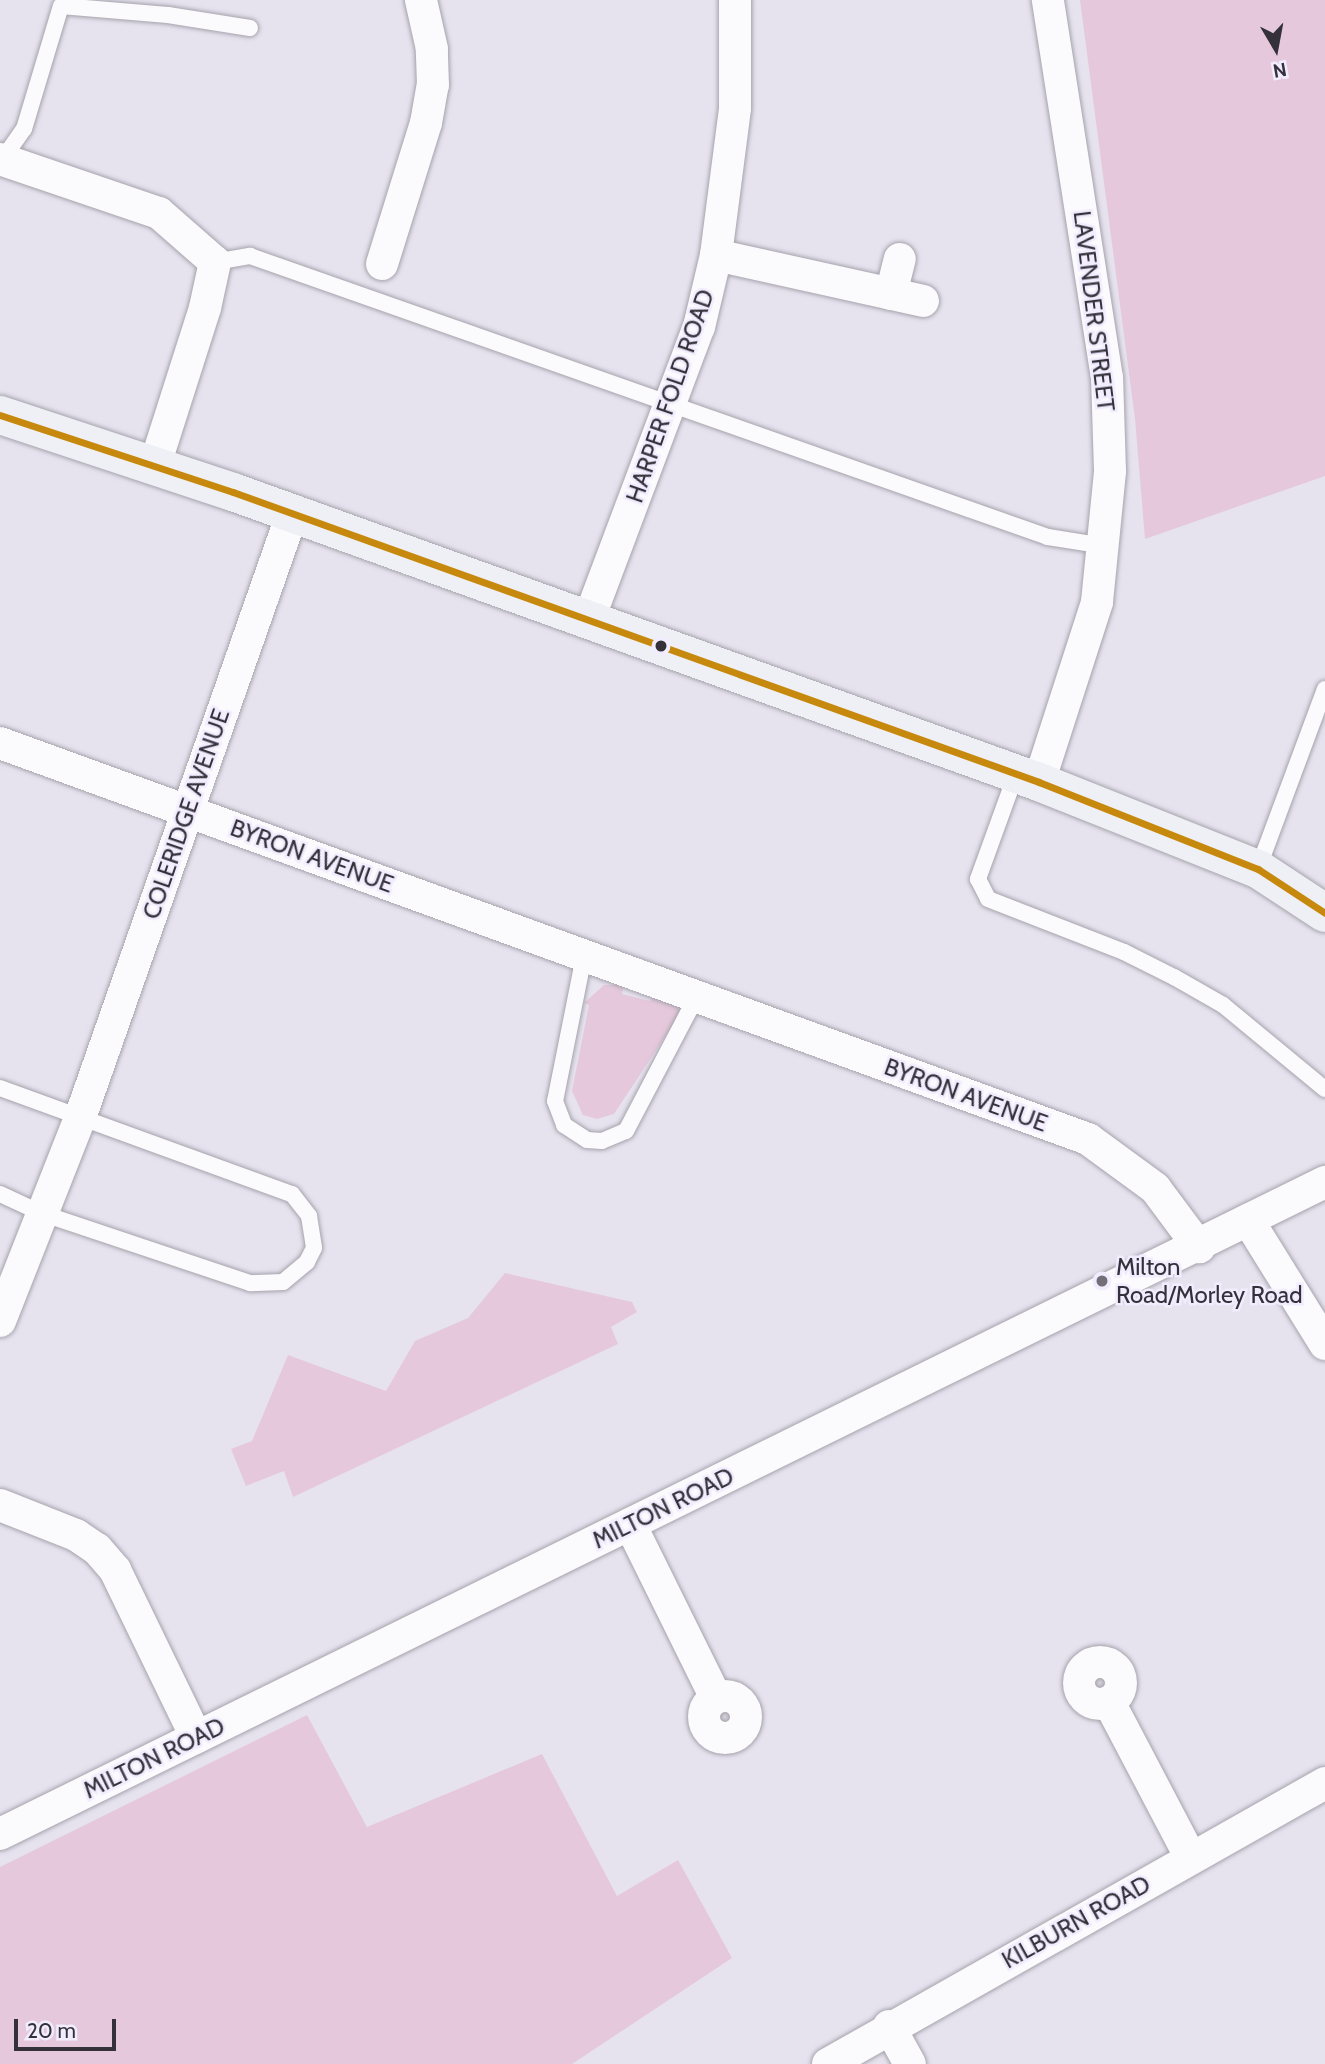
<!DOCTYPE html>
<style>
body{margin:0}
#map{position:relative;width:1325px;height:2064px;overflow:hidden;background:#e6e3ef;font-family:Cabin,sans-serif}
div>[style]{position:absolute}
.green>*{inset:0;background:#e5c8dc}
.roads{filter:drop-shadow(0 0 2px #a6a3ac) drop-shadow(0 0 2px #a6a3ac)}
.lane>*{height:16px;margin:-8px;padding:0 8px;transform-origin:8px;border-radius:8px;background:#fbfbfd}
.street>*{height:32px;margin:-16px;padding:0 16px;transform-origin:16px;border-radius:16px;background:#fbfbfd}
.street>.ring{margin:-16px;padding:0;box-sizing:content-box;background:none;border:32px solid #fbfbfd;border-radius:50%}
.primary>*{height:38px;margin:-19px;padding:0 19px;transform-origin:19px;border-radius:19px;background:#eff0f5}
.bus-1>*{height:7px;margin:-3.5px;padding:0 3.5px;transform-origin:3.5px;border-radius:3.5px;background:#c6890e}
.dots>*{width:19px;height:19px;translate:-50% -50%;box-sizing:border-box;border:4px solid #f1ecfe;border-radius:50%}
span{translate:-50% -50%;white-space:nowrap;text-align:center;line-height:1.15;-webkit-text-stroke:5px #f1ecfe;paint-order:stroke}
.street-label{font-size:24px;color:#34313a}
.poi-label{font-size:24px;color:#34313a}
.left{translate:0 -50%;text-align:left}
.north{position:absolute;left:1241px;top:14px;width:70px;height:70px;-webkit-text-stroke:5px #f1ecfe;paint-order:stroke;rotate:170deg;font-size:19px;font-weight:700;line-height:28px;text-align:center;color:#34313a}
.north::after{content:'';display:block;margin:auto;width:24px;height:32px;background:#34313a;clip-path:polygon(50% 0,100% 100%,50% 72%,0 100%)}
.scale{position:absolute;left:14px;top:2019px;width:102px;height:32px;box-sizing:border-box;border:4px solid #34313a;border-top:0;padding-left:9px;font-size:21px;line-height:24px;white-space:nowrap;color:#34313a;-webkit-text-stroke:5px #f1ecfe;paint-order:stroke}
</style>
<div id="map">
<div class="green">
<i style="clip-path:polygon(1080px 0,1325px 0,1325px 476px,1145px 539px,1135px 419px)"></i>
<i style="clip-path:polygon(604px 985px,624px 985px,622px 994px,650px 1001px,653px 995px,678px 1004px,680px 1014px,614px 1114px,597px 1119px,583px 1115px,572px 1091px,589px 1005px,584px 1003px)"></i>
<i style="clip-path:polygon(505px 1273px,632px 1302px,637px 1312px,611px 1327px,618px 1344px,293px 1497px,284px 1471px,246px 1486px,231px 1449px,252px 1441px,288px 1355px,386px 1391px,415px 1341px,468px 1318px)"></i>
<i style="clip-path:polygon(307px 1715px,367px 1827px,542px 1754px,617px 1896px,678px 1860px,732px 1958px,572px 2064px,0 2064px,0 1867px)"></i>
</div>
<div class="roads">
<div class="lane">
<i style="left:2px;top:160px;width:38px;rotate:-55deg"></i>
<i style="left:24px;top:129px;width:128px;rotate:-73.3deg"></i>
<i style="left:61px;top:6px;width:107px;rotate:4.8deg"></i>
<i style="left:168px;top:15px;width:83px;rotate:9deg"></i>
<i style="left:215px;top:262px;width:36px;rotate:-10deg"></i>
<i style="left:250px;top:256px;width:846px;rotate:19.4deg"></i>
<i style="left:1048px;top:537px;width:58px;rotate:9deg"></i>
<i style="left:1016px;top:774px;width:112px;rotate:109.9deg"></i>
<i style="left:978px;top:879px;width:22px;rotate:63deg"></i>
<i style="left:988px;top:899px;width:146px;rotate:21.3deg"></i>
<i style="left:1124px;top:952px;width:56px;rotate:26.6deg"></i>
<i style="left:1174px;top:977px;width:56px;rotate:29.7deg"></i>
<i style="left:1223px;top:1005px;width:132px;rotate:39.5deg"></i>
<i style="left:1258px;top:869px;width:192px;rotate:-69.6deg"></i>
<i style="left:584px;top:956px;width:148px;rotate:101.3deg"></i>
<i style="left:555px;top:1101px;width:26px;rotate:69deg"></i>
<i style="left:564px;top:1125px;width:27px;rotate:33deg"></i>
<i style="left:587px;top:1140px;width:15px;rotate:4deg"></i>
<i style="left:602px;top:1141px;width:26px;rotate:-23deg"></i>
<i style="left:626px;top:1131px;width:153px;rotate:-62.3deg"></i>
<i style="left:0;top:1088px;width:311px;rotate:20deg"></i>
<i style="left:292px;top:1194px;width:28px;rotate:52deg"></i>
<i style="left:309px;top:1216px;width:32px;rotate:81deg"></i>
<i style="left:314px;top:1248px;width:16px;rotate:117deg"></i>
<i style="left:307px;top:1262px;width:31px;rotate:140deg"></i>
<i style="left:283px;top:1282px;width:33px;rotate:178deg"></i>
<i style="left:250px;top:1283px;width:220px;rotate:-161.5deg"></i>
<i style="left:41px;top:1213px;width:45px;rotate:-155.1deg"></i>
</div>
<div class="street">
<i style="left:0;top:159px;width:168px;rotate:18.8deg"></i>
<i style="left:159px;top:213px;width:74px;rotate:41.2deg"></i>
<i style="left:215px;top:262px;width:47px;rotate:102.3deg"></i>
<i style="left:205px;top:308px;width:165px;rotate:107.7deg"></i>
<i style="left:716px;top:255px;width:212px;rotate:12.5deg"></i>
<i style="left:382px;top:264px;width:148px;rotate:-72.7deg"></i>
<i style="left:426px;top:123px;width:39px;rotate:-80deg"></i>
<i style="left:433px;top:85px;width:36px;rotate:-92deg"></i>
<i style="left:432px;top:49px;width:50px;rotate:-102.7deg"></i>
<i style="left:891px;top:294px;width:36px;rotate:-76deg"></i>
<i style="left:589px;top:619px;width:312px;rotate:-69.4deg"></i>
<i style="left:699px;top:327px;width:74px;rotate:-76.7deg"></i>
<i style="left:716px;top:255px;width:148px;rotate:-82.6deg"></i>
<i style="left:735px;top:108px;width:108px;rotate:-90deg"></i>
<i style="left:0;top:743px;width:1158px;rotate:20deg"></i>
<i style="left:1088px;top:1139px;width:83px;rotate:36.2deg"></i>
<i style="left:1155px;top:1188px;width:74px;rotate:53.3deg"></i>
<i style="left:1039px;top:782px;width:189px;rotate:-72.1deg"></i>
<i style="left:1097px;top:602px;width:132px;rotate:-84.3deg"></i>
<i style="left:1110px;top:471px;width:93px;rotate:-91.8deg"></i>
<i style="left:1107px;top:378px;width:383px;rotate:-98.9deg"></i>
<i style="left:1248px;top:1220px;width:146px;rotate:58.2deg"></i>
<i style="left:0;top:1321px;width:221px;rotate:-68.5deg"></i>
<i style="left:81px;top:1115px;width:637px;rotate:-70.65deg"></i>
<i style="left:0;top:1505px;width:82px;rotate:21.5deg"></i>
<i style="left:76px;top:1535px;width:25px;rotate:34deg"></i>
<i style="left:97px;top:1549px;width:28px;rotate:49deg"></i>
<i style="left:115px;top:1570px;width:186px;rotate:64.1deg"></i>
<i style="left:630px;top:1524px;width:194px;rotate:63.7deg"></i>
<i class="ring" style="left:1079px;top:1662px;width:10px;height:10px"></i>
<i class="ring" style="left:704px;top:1696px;width:10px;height:10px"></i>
<i style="left:1109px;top:1702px;width:176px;rotate:62.3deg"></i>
<i style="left:0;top:1834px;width:1477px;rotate:-26.2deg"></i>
<i style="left:889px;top:2026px;width:43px;rotate:61.1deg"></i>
<i style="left:828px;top:2064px;width:571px;rotate:-29.48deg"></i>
</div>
<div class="primary">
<i style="left:0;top:415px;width:245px;rotate:18.3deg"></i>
<i style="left:233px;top:492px;width:857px;rotate:19.79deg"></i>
<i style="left:1039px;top:782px;width:236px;rotate:21.7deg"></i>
<i style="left:1258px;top:869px;width:80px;rotate:33.3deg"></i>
</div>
</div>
<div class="bus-1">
<i style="left:0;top:415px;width:245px;rotate:18.3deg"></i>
<i style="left:233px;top:492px;width:857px;rotate:19.79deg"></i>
<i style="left:1039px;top:782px;width:236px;rotate:21.7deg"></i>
<i style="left:1258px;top:869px;width:80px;rotate:33.3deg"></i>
</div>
<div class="dots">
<i style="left:661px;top:646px;background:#34313a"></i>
<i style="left:1102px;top:1281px;background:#726f79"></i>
</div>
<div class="street-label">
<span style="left:1094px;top:311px;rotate:83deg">LAVENDER STREET</span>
<span style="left:670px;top:396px;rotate:-71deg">HARPER FOLD ROAD</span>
<span style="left:186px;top:814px;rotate:-71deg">COLERIDGE AVENUE</span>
<span style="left:312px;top:856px;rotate:20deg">BYRON AVENUE</span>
<span style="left:966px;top:1095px;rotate:20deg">BYRON AVENUE</span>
<span style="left:663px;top:1508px;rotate:-26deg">MILTON ROAD</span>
<span style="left:154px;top:1758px;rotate:-26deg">MILTON ROAD</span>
<span style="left:1076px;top:1922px;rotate:-29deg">KILBURN ROAD</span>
</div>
<div class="poi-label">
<span class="left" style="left:1116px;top:1281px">Milton<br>Road/Morley Road</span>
</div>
<div class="north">N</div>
<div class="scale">20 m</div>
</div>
